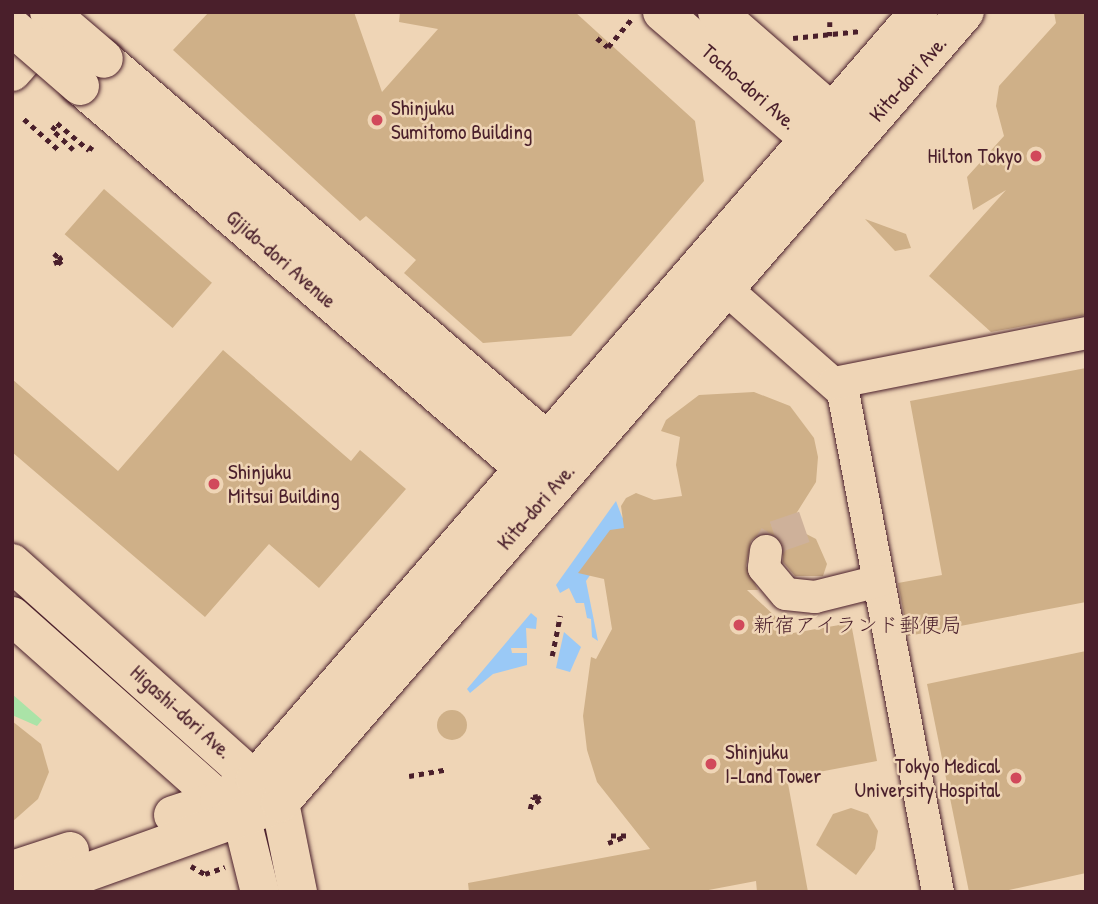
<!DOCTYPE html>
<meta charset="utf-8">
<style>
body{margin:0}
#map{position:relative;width:1098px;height:904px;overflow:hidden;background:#efd5b6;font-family:"Patrick Hand","Klee One",sans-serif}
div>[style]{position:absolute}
.green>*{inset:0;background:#aae3a7}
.water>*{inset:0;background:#9ac9f6}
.building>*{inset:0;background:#cfb088;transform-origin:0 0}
.round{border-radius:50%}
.minor-tunnel>*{height:32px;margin-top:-16px;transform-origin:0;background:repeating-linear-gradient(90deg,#ceb19a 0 32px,transparent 0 48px)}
.path>*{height:4.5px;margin-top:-2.25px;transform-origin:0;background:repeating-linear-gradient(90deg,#4a1f2b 0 5px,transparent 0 10px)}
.roads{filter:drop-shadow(0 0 2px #4a1f2b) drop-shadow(0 0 2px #4a1f2b)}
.minor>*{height:32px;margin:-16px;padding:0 16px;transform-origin:16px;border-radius:16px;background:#efd5b6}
.major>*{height:38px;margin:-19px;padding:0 19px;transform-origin:19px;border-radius:19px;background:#efd5b6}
.bridges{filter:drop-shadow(0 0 2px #4a1f2b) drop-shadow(0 0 2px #4a1f2b)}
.major-bridge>*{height:38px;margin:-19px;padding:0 19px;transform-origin:19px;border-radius:19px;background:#efd5b6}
.dots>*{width:19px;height:19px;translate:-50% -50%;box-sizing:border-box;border:4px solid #efd5b6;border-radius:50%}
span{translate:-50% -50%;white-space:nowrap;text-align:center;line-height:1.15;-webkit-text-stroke:5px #efd5b6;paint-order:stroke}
.street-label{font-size:21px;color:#4a1f2b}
.poi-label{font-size:21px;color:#4a1f2b}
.left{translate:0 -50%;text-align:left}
.right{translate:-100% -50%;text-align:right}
.frame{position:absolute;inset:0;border:14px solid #4a1f2b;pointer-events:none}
</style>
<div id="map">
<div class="green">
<i style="clip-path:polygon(12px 694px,42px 720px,37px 726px,12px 715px)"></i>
</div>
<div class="water">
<i style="clip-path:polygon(616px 501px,622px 517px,635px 528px,604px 555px,586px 581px,598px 641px,592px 637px,591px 619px,587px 618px,584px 603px,576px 603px,569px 588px,560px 593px,556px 585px)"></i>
<i style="clip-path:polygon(531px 613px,537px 618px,536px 629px,526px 628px,527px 648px,511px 648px,512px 653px,527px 653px,527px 665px,493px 674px,470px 693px,467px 689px)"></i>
<i style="clip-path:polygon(564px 632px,581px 647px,570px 672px,556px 668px)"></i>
</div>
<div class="building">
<i style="clip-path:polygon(209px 12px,354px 12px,382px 92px,438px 29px,399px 22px,400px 12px,575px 12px,695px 121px,704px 181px,571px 336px,483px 343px,404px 273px,416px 260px,366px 216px,360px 221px,173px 50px)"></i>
<i style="clip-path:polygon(1054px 12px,1086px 12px,1086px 315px,991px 332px,929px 276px,1006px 190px,973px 210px,967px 177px,1004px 136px,996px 106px,999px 86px,1056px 23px)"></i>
<i style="left:104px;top:189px;width:143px;height:60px;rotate:41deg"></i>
<i style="clip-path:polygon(865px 219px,906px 234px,911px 248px,895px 251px)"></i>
<i style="clip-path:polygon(223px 350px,351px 461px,360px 450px,406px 489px,319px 588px,269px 544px,205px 617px,12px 452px,12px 379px,118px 471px)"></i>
<i style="clip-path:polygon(1086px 368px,1086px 602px,908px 636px,898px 583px,942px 575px,910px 401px)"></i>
<i style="clip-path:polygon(754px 392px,790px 406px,814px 438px,818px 457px,816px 482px,789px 525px,816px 539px,827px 564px,823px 576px,795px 576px,783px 562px,783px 544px,777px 537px,759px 534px,751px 541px,746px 566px,758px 590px,747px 590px,793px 633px,851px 623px,877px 761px,787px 778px,808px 892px,757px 892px,756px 881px,698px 892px,469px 892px,468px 883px,650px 849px,597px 782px,587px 750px,583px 716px,591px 657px,596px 659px,612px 629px,604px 579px,578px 573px,610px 530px,624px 528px,621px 506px,626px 498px,636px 493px,654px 500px,682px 496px,676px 465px,680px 437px,661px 431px,666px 420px,699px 395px)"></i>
<i style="clip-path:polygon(1086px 651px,1086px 873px,1000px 892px,969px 892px,927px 684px)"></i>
<i class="round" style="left:437px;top:710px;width:30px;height:30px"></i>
<i style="clip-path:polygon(12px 721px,41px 744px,49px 772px,38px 799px,12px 822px)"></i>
<i style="clip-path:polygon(851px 808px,868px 814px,878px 831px,875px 849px,856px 875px,816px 845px,833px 814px)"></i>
</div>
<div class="minor-tunnel">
<i style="left:766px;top:551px;width:17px;rotate:-57deg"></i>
<i style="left:775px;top:537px;width:31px;rotate:-19deg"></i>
</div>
<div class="path">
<i style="left:830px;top:22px;width:14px;rotate:90deg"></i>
<i style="left:597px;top:38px;width:14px;rotate:39deg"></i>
<i style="left:608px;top:47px;width:38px;rotate:-50deg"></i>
<i style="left:793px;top:38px;width:68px;rotate:-5.9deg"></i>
<i style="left:24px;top:119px;width:48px;rotate:41.6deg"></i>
<i style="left:73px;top:150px;width:29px;rotate:-136deg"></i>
<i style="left:52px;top:130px;width:9px;rotate:-54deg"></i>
<i style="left:57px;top:123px;width:42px;rotate:40.2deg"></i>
<i style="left:89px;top:150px;width:5px;rotate:-53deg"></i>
<i style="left:59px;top:256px;width:6px;rotate:59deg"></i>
<i style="left:62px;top:261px;width:6px;rotate:141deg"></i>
<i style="left:57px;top:265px;width:9px;rotate:-111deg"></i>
<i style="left:54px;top:257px;width:9px;rotate:-49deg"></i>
<i style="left:552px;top:656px;width:41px;rotate:-78.7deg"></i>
<i style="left:409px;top:776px;width:39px;rotate:-10deg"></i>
<i style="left:530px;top:809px;width:12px;rotate:-76deg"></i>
<i style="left:533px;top:797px;width:5px;rotate:-11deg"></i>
<i style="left:538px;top:796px;width:4px;rotate:63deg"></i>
<i style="left:540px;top:800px;width:9px;rotate:144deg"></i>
<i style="left:608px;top:843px;width:19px;rotate:-21deg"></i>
<i style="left:626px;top:836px;width:15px;rotate:180deg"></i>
<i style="left:191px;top:866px;width:16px;rotate:30deg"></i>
<i style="left:205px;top:874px;width:21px;rotate:-19deg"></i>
</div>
<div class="roads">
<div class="minor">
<i style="left:726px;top:289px;width:156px;rotate:41.4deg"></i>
<i style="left:843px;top:392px;width:509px;rotate:79.24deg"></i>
<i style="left:834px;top:383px;width:257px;rotate:-11.2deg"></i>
<i style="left:766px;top:551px;width:17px;rotate:97deg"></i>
<i style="left:764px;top:568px;width:34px;rotate:50deg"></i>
<i style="left:786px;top:594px;width:29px;rotate:6deg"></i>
<i style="left:815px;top:597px;width:66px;rotate:-14deg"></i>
</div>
<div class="major">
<i style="left:662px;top:12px;width:221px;rotate:40.8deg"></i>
<i style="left:717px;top:12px;width:176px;rotate:41.1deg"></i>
<i style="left:104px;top:59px;width:610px;rotate:40.74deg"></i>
<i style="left:12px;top:72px;width:67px;rotate:-48.7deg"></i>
<i style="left:80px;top:86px;width:611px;rotate:40.75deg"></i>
<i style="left:12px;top:563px;width:360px;rotate:41.8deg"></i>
<i style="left:280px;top:803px;width:91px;rotate:78.6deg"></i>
<i style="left:12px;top:616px;width:307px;rotate:41.6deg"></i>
<i style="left:242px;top:820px;width:74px;rotate:76deg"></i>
<i style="left:173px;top:815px;width:48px;rotate:-18.1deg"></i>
<i style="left:219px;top:800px;width:42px;rotate:-30.3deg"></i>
<i style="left:255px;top:779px;width:1014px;rotate:-49.12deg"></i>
<i style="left:12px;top:870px;width:61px;rotate:-18.1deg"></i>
<i style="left:32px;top:892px;width:263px;rotate:-19.7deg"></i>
<i style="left:280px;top:803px;width:1046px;rotate:-49.11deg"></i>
</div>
</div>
<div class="bridges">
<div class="major-bridge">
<i style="left:49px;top:12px;width:72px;rotate:40.5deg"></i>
<i style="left:12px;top:27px;width:90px;rotate:40.9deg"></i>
</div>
</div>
<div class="dots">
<i style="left:377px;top:120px;background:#d1495b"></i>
<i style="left:1036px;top:156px;background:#d1495b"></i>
<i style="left:214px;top:484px;background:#d1495b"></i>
<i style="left:739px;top:625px;background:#d1495b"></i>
<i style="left:711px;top:764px;background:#d1495b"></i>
<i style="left:1016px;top:778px;background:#d1495b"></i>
</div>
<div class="street-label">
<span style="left:908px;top:79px;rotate:-49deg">Kita-dori Ave.</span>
<span style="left:749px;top:87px;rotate:41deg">Tocho-dori Ave.</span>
<span style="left:281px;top:259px;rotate:41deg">Gijido-dori Avenue</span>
<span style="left:536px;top:507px;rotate:-49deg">Kita-dori Ave.</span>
<span style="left:181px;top:712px;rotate:42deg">Higashi-dori Ave.</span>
</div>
<div class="poi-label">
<span class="left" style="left:391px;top:120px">Shinjuku<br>Sumitomo Building</span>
<span class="right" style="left:1022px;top:156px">Hilton Tokyo</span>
<span class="left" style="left:228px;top:484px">Shinjuku<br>Mitsui Building</span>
<span class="left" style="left:753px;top:625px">新宿アイランド郵便局</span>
<span class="left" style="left:725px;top:764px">Shinjuku<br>I-Land Tower</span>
<span class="right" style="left:1000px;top:778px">Tokyo Medical<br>University Hospital</span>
</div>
<div class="frame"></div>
</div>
